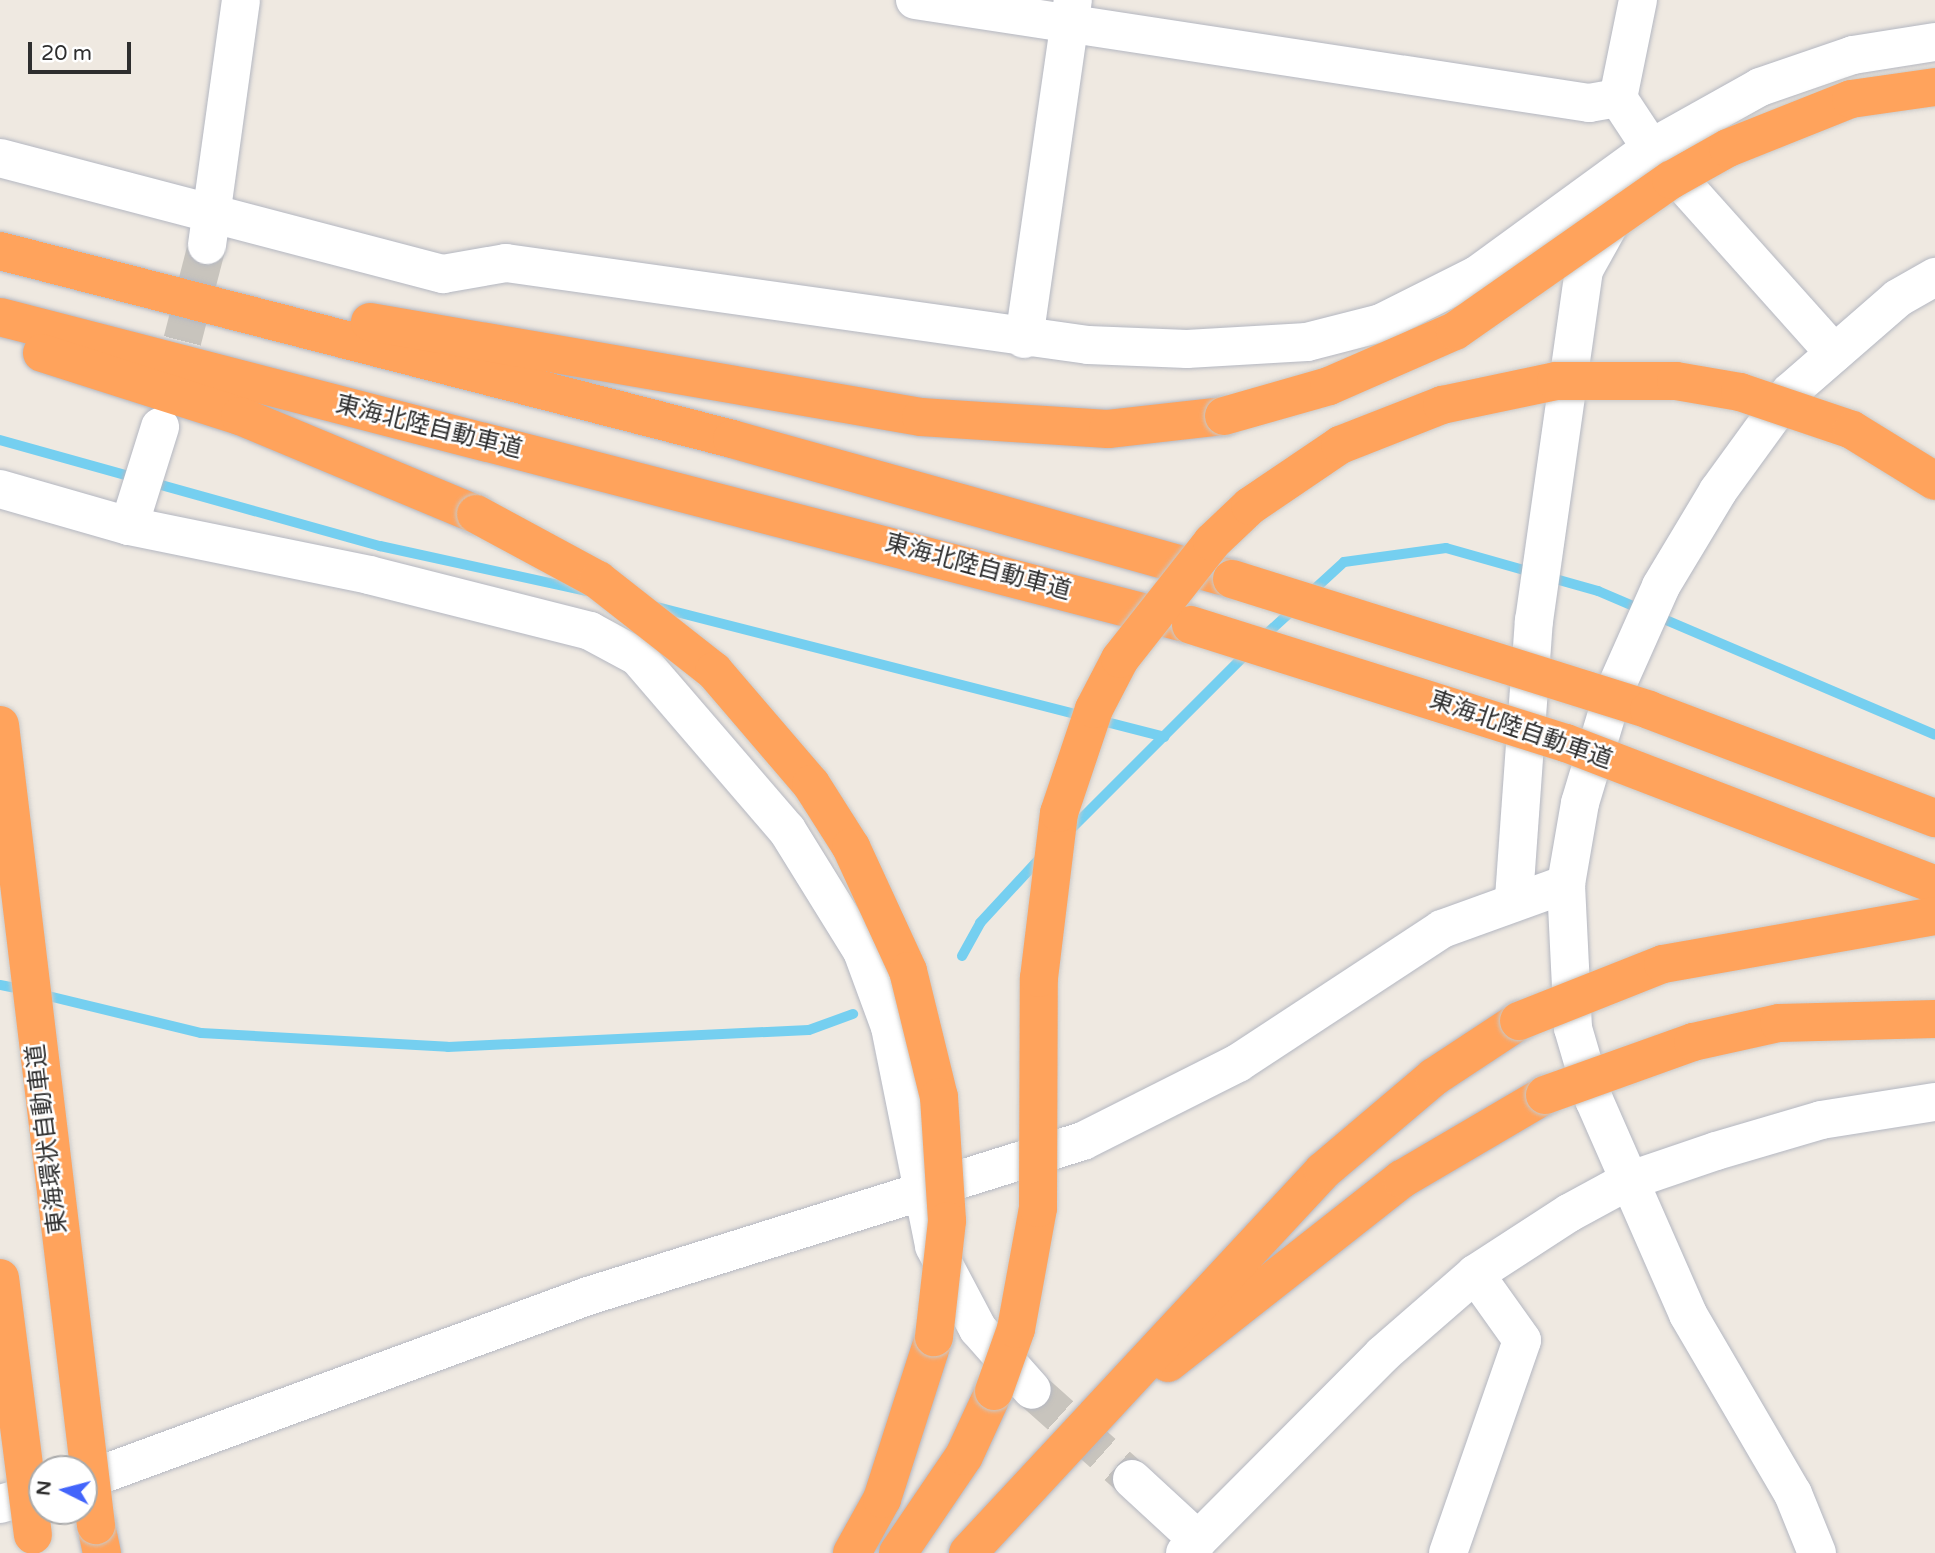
<!DOCTYPE html>
<meta charset="utf-8">
<style>
body{margin:0}
#map{position:relative;width:1935px;height:1553px;overflow:hidden;background:#efe9e1;font-family:"Varela Round","Noto Sans JP",sans-serif}
div>[style]{position:absolute}
.stream>*{height:10px;margin:-5px;padding:0 5px;transform-origin:5px;border-radius:5px;background:#75cff0}
.minor-tunnel>*{height:38px;margin-top:-19px;transform-origin:0;background:repeating-linear-gradient(90deg,#c8c4bd 0 38px,transparent 0 57px)}
.roads{filter:drop-shadow(0 0 2px #b4b7c1) drop-shadow(0 0 2px #b4b7c1)}
.minor>*{height:38px;margin:-19px;padding:0 19px;transform-origin:19px;border-radius:19px;background:#fff}
.highway>*{height:38px;margin:-19px;padding:0 19px;transform-origin:19px;border-radius:19px;background:#ffa35c}
.bridges{filter:drop-shadow(0 0 2px #c9c9c9) drop-shadow(0 0 2px #c9c9c9)}
.highway-bridge>*{height:38px;margin:-19px;padding:0 19px;transform-origin:19px;border-radius:19px;background:#ffa35c}
span{translate:-50% -50%;white-space:nowrap;text-align:center;line-height:1.15;-webkit-text-stroke:5px #fff;paint-order:stroke}
.street-label{font-size:24px;color:#2e2e2e}
.north{position:absolute;left:28px;top:1455px;width:70px;height:70px;box-sizing:border-box;background:#fff;border:2px solid #ababab;border-radius:50%;rotate:276deg;font-size:19px;font-weight:700;line-height:28px;text-align:center;color:#2e2e2e}
.north::after{content:'';display:block;margin:auto;width:24px;height:32px;background:#4264fb;clip-path:polygon(50% 0,100% 100%,50% 72%,0 100%)}
.scale{position:absolute;left:28px;top:42px;width:103px;height:32px;box-sizing:border-box;border:4px solid #2e2e2e;border-top:0;padding-left:9px;font-size:21px;line-height:24px;white-space:nowrap;color:#2e2e2e;-webkit-text-stroke:5px #fff;paint-order:stroke}
</style>
<div id="map">
<div class="stream">
<i style="left:0;top:440px;width:395px;rotate:15.6deg"></i>
<i style="left:380px;top:546px;width:211px;rotate:12.3deg"></i>
<i style="left:1308px;top:595px;width:49px;rotate:-42.5deg"></i>
<i style="left:1344px;top:562px;width:103px;rotate:-7.8deg"></i>
<i style="left:1446px;top:548px;width:158px;rotate:15.8deg"></i>
<i style="left:1598px;top:591px;width:366px;rotate:23.1deg"></i>
<i style="left:653px;top:606px;width:528px;rotate:14.35deg"></i>
<i style="left:1262px;top:638px;width:47px;rotate:-42.4deg"></i>
<i style="left:1069px;top:831px;width:253px;rotate:-45deg"></i>
<i style="left:962px;top:956px;width:38px;rotate:-61deg"></i>
<i style="left:980px;top:923px;width:91px;rotate:-47.2deg"></i>
<i style="left:0;top:985px;width:25px;rotate:11deg"></i>
<i style="left:40px;top:994px;width:166px;rotate:13.6deg"></i>
<i style="left:201px;top:1033px;width:247px;rotate:3.2deg"></i>
<i style="left:448px;top:1047px;width:361px;rotate:-2.7deg"></i>
<i style="left:809px;top:1030px;width:47px;rotate:-20deg"></i>
</div>
<div class="minor-tunnel">
<i style="left:168px;top:396px;width:156px;rotate:-75.5deg"></i>
<i style="left:1032px;top:1390px;width:134px;rotate:41.7deg"></i>
</div>
<div class="roads">
<div class="minor">
<i style="left:915px;top:0;width:682px;rotate:8.69deg"></i>
<i style="left:1589px;top:103px;width:29px;rotate:-10deg"></i>
<i style="left:1638px;top:0;width:100px;rotate:101.5deg"></i>
<i style="left:1618px;top:98px;width:60px;rotate:56.6deg"></i>
<i style="left:1651px;top:148px;width:275px;rotate:48.2deg"></i>
<i style="left:0;top:158px;width:458px;rotate:14.7deg"></i>
<i style="left:443px;top:274px;width:64px;rotate:-9.9deg"></i>
<i style="left:506px;top:263px;width:588px;rotate:8.02deg"></i>
<i style="left:1088px;top:345px;width:99px;rotate:2.3deg"></i>
<i style="left:1187px;top:349px;width:120px;rotate:-3.3deg"></i>
<i style="left:1307px;top:342px;width:76px;rotate:-14.4deg"></i>
<i style="left:1381px;top:323px;width:107px;rotate:-26.6deg"></i>
<i style="left:1477px;top:275px;width:215px;rotate:-36.1deg"></i>
<i style="left:1651px;top:148px;width:125px;rotate:-29.2deg"></i>
<i style="left:1760px;top:87px;width:98px;rotate:-19deg"></i>
<i style="left:1853px;top:55px;width:83px;rotate:-9deg"></i>
<i style="left:207px;top:245px;width:247px;rotate:-82.1deg"></i>
<i style="left:1024px;top:339px;width:343px;rotate:-81.8deg"></i>
<i style="left:0;top:489px;width:134px;rotate:16deg"></i>
<i style="left:129px;top:526px;width:104px;rotate:-72.6deg"></i>
<i style="left:129px;top:526px;width:245px;rotate:11.5deg"></i>
<i style="left:369px;top:575px;width:228px;rotate:14.2deg"></i>
<i style="left:590px;top:631px;width:55px;rotate:28.4deg"></i>
<i style="left:638px;top:657px;width:228px;rotate:49.3deg"></i>
<i style="left:787px;top:830px;width:142px;rotate:58.2deg"></i>
<i style="left:862px;top:951px;width:81px;rotate:69.8deg"></i>
<i style="left:890px;top:1027px;width:223px;rotate:78.6deg"></i>
<i style="left:934px;top:1246px;width:94px;rotate:62.1deg"></i>
<i style="left:978px;top:1329px;width:81px;rotate:48.5deg"></i>
<i style="left:1514px;top:898px;width:278px;rotate:-85.9deg"></i>
<i style="left:1534px;top:621px;width:355px;rotate:-81.9deg"></i>
<i style="left:1584px;top:270px;width:62px;rotate:-60.9deg"></i>
<i style="left:1132px;top:1479px;width:90px;rotate:42.7deg"></i>
<i style="left:84px;top:1481px;width:537px;rotate:-20.16deg"></i>
<i style="left:588px;top:1296px;width:519px;rotate:-17.39deg"></i>
<i style="left:1083px;top:1141px;width:174px;rotate:-26.7deg"></i>
<i style="left:1238px;top:1063px;width:244px;rotate:-33.3deg"></i>
<i style="left:1442px;top:929px;width:132px;rotate:-19.9deg"></i>
<i style="left:0;top:1504px;width:44px;rotate:-15.9deg"></i>
<i style="left:1185px;top:1553px;width:281px;rotate:-45.1deg"></i>
<i style="left:1383px;top:1354px;width:122px;rotate:-41deg"></i>
<i style="left:1475px;top:1274px;width:112px;rotate:-33deg"></i>
<i style="left:1569px;top:1213px;width:67px;rotate:-28.5deg"></i>
<i style="left:1628px;top:1181px;width:93px;rotate:-18.8deg"></i>
<i style="left:1716px;top:1151px;width:109px;rotate:-16.4deg"></i>
<i style="left:1821px;top:1120px;width:115px;rotate:-9deg"></i>
<i style="left:1448px;top:1553px;width:225px;rotate:-70.8deg"></i>
<i style="left:1522px;top:1340px;width:81px;rotate:-125.5deg"></i>
<i style="left:1817px;top:1553px;width:64px;rotate:-112.1deg"></i>
<i style="left:1793px;top:1494px;width:208px;rotate:-120.3deg"></i>
<i style="left:1688px;top:1314px;width:234px;rotate:-113.7deg"></i>
<i style="left:1594px;top:1100px;width:75px;rotate:-106.3deg"></i>
<i style="left:1573px;top:1028px;width:144px;rotate:-92.8deg"></i>
<i style="left:1566px;top:884px;width:82px;rotate:-80.2deg"></i>
<i style="left:1580px;top:803px;width:114px;rotate:-73.2deg"></i>
<i style="left:1613px;top:694px;width:118px;rotate:-66deg"></i>
<i style="left:1661px;top:586px;width:111px;rotate:-59deg"></i>
<i style="left:1718px;top:491px;width:122px;rotate:-54deg"></i>
<i style="left:1790px;top:392px;width:143px;rotate:-41deg"></i>
<i style="left:1898px;top:298px;width:43px;rotate:-29.6deg"></i>
</div>
<div class="highway">
<i style="left:0;top:251px;width:756px;rotate:14.4deg"></i>
<i style="left:732px;top:439px;width:519px;rotate:15.64deg"></i>
<i style="left:0;top:317px;width:1224px;rotate:14.48deg"></i>
<i style="left:370px;top:322px;width:559px;rotate:9.78deg"></i>
<i style="left:921px;top:417px;width:187px;rotate:3.7deg"></i>
<i style="left:1108px;top:429px;width:117px;rotate:-6.4deg"></i>
<i style="left:42px;top:353px;width:208px;rotate:17.7deg"></i>
<i style="left:240px;top:416px;width:256px;rotate:22.6deg"></i>
<i style="left:1168px;top:1363px;width:298px;rotate:-38.2deg"></i>
<i style="left:1402px;top:1179px;width:166px;rotate:-30.4deg"></i>
<i style="left:96px;top:1525px;width:29px;rotate:78deg"></i>
<i style="left:852px;top:1553px;width:62px;rotate:-60.9deg"></i>
<i style="left:882px;top:1499px;width:170px;rotate:-72.2deg"></i>
<i style="left:898px;top:1553px;width:117px;rotate:-55.8deg"></i>
<i style="left:964px;top:1456px;width:72px;rotate:-65.2deg"></i>
<i style="left:968px;top:1553px;width:521px;rotate:-47.1deg"></i>
<i style="left:1323px;top:1171px;width:145px;rotate:-40.3deg"></i>
<i style="left:1434px;top:1077px;width:102px;rotate:-33.4deg"></i>
</div>
</div>
<div class="bridges">
<div class="highway-bridge">
<i style="left:1224px;top:416px;width:109px;rotate:-15.9deg"></i>
<i style="left:1329px;top:386px;width:137px;rotate:-23.6deg"></i>
<i style="left:1455px;top:331px;width:264px;rotate:-35deg"></i>
<i style="left:1671px;top:180px;width:65px;rotate:-29.3deg"></i>
<i style="left:1728px;top:148px;width:132px;rotate:-21.7deg"></i>
<i style="left:1851px;top:99px;width:85px;rotate:-8.1deg"></i>
<i style="left:476px;top:514px;width:139px;rotate:28.4deg"></i>
<i style="left:598px;top:580px;width:147px;rotate:38.1deg"></i>
<i style="left:714px;top:671px;width:149px;rotate:49.4deg"></i>
<i style="left:811px;top:784px;width:75px;rotate:57.6deg"></i>
<i style="left:851px;top:847px;width:136px;rotate:65.3deg"></i>
<i style="left:908px;top:971px;width:130px;rotate:76.2deg"></i>
<i style="left:939px;top:1097px;width:124px;rotate:86.3deg"></i>
<i style="left:947px;top:1221px;width:117px;rotate:96.4deg"></i>
<i style="left:1232px;top:579px;width:437px;rotate:17.4deg"></i>
<i style="left:1649px;top:710px;width:306px;rotate:20.7deg"></i>
<i style="left:1191px;top:625px;width:393px;rotate:17.5deg"></i>
<i style="left:1566px;top:743px;width:395px;rotate:21deg"></i>
<i style="left:0;top:725px;width:806px;rotate:83.16deg"></i>
<i style="left:1519px;top:1021px;width:155px;rotate:-21.6deg"></i>
<i style="left:1663px;top:964px;width:276px;rotate:-10deg"></i>
<i style="left:1545px;top:1095px;width:157px;rotate:-19.7deg"></i>
<i style="left:1693px;top:1042px;width:88px;rotate:-12.5deg"></i>
<i style="left:1779px;top:1023px;width:156px;rotate:-1.5deg"></i>
<i style="left:0;top:1278px;width:259px;rotate:82.7deg"></i>
<i style="left:994px;top:1391px;width:66px;rotate:-70.5deg"></i>
<i style="left:1016px;top:1329px;width:123px;rotate:-79.7deg"></i>
<i style="left:1038px;top:1208px;width:230px;rotate:-89.8deg"></i>
<i style="left:1039px;top:978px;width:166px;rotate:-83.1deg"></i>
<i style="left:1059px;top:813px;width:110px;rotate:-71.4deg"></i>
<i style="left:1094px;top:709px;width:56px;rotate:-62.5deg"></i>
<i style="left:1120px;top:659px;width:149px;rotate:-51.8deg"></i>
<i style="left:1212px;top:542px;width:52px;rotate:-43.5deg"></i>
<i style="left:1250px;top:506px;width:109px;rotate:-34.1deg"></i>
<i style="left:1340px;top:445px;width:110px;rotate:-21.4deg"></i>
<i style="left:1442px;top:405px;width:116px;rotate:-11.9deg"></i>
<i style="left:1556px;top:381px;width:120px"></i>
<i style="left:1676px;top:381px;width:65px;rotate:9.8deg"></i>
<i style="left:1740px;top:392px;width:118px;rotate:18.7deg"></i>
<i style="left:1852px;top:430px;width:97px;rotate:31.6deg"></i>
</div>
</div>
<div class="street-label">
<span style="left:429px;top:427px;rotate:14deg">東海北陸自動車道</span>
<span style="left:978px;top:567px;rotate:15deg">東海北陸自動車道</span>
<span style="left:1521px;top:730px;rotate:19deg">東海北陸自動車道</span>
<span style="left:47px;top:1139px;rotate:-97deg">東海環状自動車道</span>
</div>
<div class="north">N</div>
<div class="scale">20 m</div>
</div>
